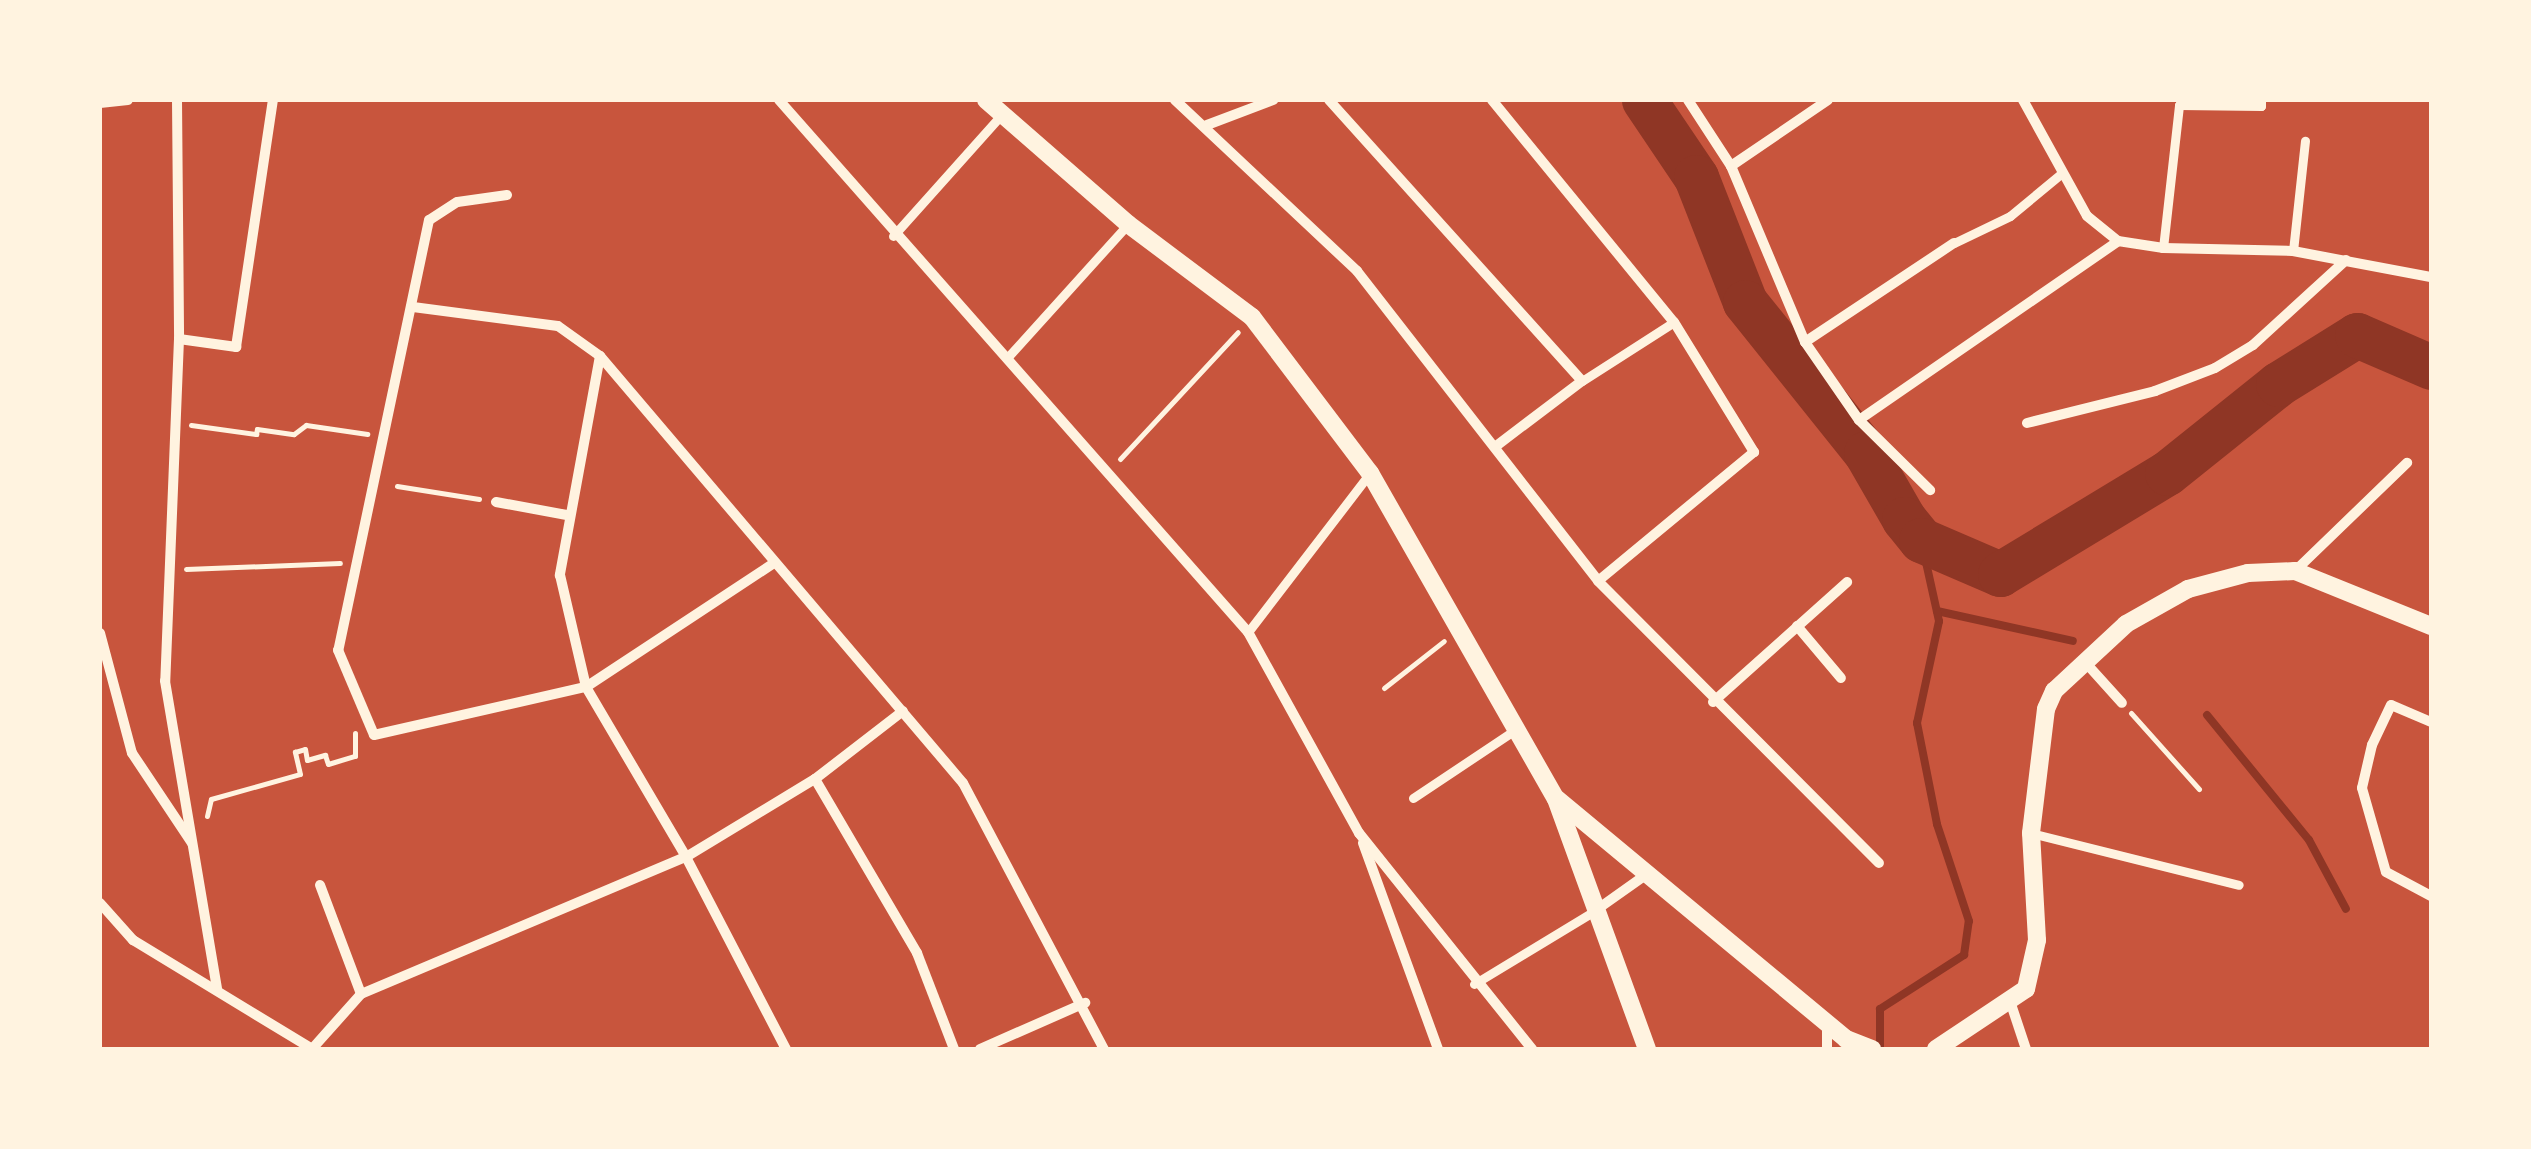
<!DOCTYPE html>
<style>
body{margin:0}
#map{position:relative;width:2531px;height:1149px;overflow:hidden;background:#c8553d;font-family:Rubik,sans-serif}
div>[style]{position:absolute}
.stream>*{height:8px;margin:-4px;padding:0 4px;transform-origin:4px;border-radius:4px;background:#8f3625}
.river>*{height:45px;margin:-22.5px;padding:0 22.5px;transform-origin:22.5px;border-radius:22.5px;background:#8f3625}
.path>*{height:5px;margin:-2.5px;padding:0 2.5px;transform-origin:2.5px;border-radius:2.5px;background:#fff3e0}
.pedestrian>*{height:9px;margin:-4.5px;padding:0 4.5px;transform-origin:4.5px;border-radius:4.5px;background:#fff3e0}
.minor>*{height:10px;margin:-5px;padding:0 5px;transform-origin:5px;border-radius:5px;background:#fff3e0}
.tertiary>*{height:18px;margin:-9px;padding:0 9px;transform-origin:9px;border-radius:9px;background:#fff3e0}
span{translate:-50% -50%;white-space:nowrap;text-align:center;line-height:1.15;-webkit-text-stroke:10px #fff3e0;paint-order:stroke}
.frame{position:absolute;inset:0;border:102px solid #fff3e0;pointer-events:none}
</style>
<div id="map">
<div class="stream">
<i style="left:1937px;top:611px;width:139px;rotate:12.4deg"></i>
<i style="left:2207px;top:715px;width:161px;rotate:50.8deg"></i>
<i style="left:2309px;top:840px;width:78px;rotate:61.8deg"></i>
<i style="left:1880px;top:1049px;width:40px;rotate:-90deg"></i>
<i style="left:1880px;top:1009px;width:100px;rotate:-32.7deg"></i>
<i style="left:1964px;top:955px;width:34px;rotate:-82deg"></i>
<i style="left:1969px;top:921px;width:102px;rotate:-108.3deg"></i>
<i style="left:1937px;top:824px;width:103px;rotate:-101.2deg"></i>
<i style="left:1917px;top:723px;width:104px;rotate:-77.8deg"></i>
<i style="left:1939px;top:621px;width:83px;rotate:-102.5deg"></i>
</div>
<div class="river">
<i style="left:1644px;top:100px;width:93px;rotate:56deg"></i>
<i style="left:1696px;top:177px;width:134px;rotate:68.6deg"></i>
<i style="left:1745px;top:302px;width:193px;rotate:51.3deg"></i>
<i style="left:1866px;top:453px;width:76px;rotate:60.1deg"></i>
<i style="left:1904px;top:519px;width:27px;rotate:51deg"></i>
<i style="left:1921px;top:540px;width:86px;rotate:23.3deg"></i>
<i style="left:2000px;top:574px;width:195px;rotate:-31.2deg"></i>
<i style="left:2167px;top:473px;width:142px;rotate:-38.7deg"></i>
<i style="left:2278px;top:384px;width:93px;rotate:-31.8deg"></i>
<i style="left:2357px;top:335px;width:81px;rotate:23.4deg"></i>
</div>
<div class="path">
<i style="left:191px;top:425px;width:66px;rotate:7.9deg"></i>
<i style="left:256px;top:434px;width:5px;rotate:-79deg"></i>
<i style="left:257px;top:429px;width:37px;rotate:8deg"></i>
<i style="left:294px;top:434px;width:15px;rotate:-37deg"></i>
<i style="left:306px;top:425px;width:62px;rotate:8.4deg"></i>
<i style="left:1120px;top:459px;width:173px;rotate:-47.1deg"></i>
<i style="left:397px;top:486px;width:83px;rotate:9deg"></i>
<i style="left:186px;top:569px;width:154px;rotate:-2.2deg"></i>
<i style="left:1384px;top:688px;width:76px;rotate:-38.1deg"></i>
<i style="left:2131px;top:713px;width:102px;rotate:48.2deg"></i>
<i style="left:207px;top:816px;width:17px;rotate:-77deg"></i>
<i style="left:211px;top:799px;width:92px;rotate:-15.7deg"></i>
<i style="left:300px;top:774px;width:23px;rotate:-103deg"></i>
<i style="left:295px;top:752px;width:10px;rotate:-17deg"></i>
<i style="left:305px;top:749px;width:11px;rotate:80deg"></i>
<i style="left:307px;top:760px;width:19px;rotate:-16deg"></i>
<i style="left:325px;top:755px;width:9px;rotate:72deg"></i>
<i style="left:328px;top:764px;width:28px;rotate:-17deg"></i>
<i style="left:355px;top:756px;width:23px;rotate:-90deg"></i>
</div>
<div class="pedestrian">
<i style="left:893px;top:236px;width:162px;rotate:-48.2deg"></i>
<i style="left:1954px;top:243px;width:62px;rotate:-25.7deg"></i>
<i style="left:2010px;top:216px;width:67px;rotate:-39.6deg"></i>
<i style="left:2163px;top:248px;width:144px;rotate:-83.6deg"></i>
<i style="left:2179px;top:105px;width:82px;rotate:0.7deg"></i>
<i style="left:2261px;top:106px;width:6px;rotate:-90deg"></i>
<i style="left:2293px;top:251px;width:111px;rotate:-83.8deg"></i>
<i style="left:1007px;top:358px;width:181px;rotate:-47.9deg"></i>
<i style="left:1582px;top:381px;width:109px;rotate:-32.7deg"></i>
<i style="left:1248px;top:632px;width:200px;rotate:-52.5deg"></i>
<i style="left:1413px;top:798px;width:123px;rotate:-33.7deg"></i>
<i style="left:2031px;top:833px;width:214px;rotate:14deg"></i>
<i style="left:1474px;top:984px;width:143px;rotate:-31.2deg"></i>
</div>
<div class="minor">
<i style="left:177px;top:100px;width:239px;rotate:89.5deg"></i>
<i style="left:179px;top:339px;width:342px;rotate:92.3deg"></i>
<i style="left:165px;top:681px;width:312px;rotate:80.4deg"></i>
<i style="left:779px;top:100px;width:709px;rotate:48.6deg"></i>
<i style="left:1248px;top:632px;width:230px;rotate:61.1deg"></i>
<i style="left:1359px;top:833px;width:277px;rotate:51.3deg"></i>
<i style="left:1175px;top:100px;width:250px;rotate:43.2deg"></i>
<i style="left:1357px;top:271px;width:393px;rotate:52.1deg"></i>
<i style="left:1598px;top:581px;width:398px;rotate:45.1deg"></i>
<i style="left:1329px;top:100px;width:378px;rotate:48deg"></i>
<i style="left:1582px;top:381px;width:108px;rotate:142.9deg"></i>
<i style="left:1492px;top:100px;width:287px;rotate:50.7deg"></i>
<i style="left:1674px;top:322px;width:153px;rotate:58.4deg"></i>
<i style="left:1754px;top:452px;width:202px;rotate:140.4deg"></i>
<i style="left:1688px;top:100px;width:79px;rotate:56.9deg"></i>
<i style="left:1731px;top:166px;width:191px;rotate:67.2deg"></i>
<i style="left:1805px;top:342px;width:95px;rotate:55.3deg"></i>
<i style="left:1859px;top:420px;width:100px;rotate:44.6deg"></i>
<i style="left:2023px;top:100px;width:132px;rotate:61.1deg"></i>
<i style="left:2087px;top:216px;width:40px;rotate:39deg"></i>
<i style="left:2118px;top:241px;width:46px;rotate:8.8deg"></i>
<i style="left:2163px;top:248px;width:130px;rotate:1.3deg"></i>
<i style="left:2293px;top:251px;width:140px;rotate:10.7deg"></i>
<i style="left:100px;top:103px;width:28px;rotate:-6deg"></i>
<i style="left:1207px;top:125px;width:71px;rotate:-20.7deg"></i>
<i style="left:1731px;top:166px;width:117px;rotate:-34.2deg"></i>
<i style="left:507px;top:195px;width:50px;rotate:172deg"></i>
<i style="left:457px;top:202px;width:33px;rotate:147deg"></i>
<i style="left:429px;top:220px;width:440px;rotate:101.9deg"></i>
<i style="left:338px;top:650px;width:92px;rotate:67deg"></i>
<i style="left:374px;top:735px;width:217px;rotate:-12.8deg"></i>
<i style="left:586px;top:687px;width:225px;rotate:-33.4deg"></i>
<i style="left:413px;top:307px;width:146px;rotate:7.5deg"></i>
<i style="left:558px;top:326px;width:52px;rotate:35.5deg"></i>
<i style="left:600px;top:356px;width:560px;rotate:49.63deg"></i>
<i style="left:963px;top:783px;width:301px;rotate:62.1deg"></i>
<i style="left:179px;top:339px;width:58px;rotate:8deg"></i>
<i style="left:236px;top:347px;width:250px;rotate:-81.5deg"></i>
<i style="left:1805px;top:342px;width:179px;rotate:-33.6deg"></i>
<i style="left:600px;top:356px;width:223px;rotate:100.4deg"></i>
<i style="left:560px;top:575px;width:115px;rotate:76.9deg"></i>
<i style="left:586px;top:687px;width:197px;rotate:59.5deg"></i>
<i style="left:686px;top:857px;width:216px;rotate:62.5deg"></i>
<i style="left:1859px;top:420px;width:315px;rotate:-34.6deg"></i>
<i style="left:2027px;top:423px;width:132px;rotate:-14deg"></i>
<i style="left:2155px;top:391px;width:64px;rotate:-21deg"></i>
<i style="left:2215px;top:368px;width:44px;rotate:-31.2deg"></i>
<i style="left:2253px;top:345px;width:126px;rotate:-42.4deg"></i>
<i style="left:496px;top:502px;width:72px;rotate:10.4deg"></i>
<i style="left:2295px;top:571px;width:156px;rotate:-44deg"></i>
<i style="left:1797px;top:626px;width:68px;rotate:49.8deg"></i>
<i style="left:100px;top:633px;width:124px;rotate:75.1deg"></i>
<i style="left:132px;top:753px;width:108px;rotate:56.3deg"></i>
<i style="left:2085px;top:662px;width:55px;rotate:47.9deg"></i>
<i style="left:1713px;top:702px;width:180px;rotate:-41.8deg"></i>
<i style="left:2431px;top:722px;width:43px;rotate:-157deg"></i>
<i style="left:2391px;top:705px;width:44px;rotate:115.4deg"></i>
<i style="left:2372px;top:745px;width:44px;rotate:103.1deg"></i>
<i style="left:2362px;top:788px;width:87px;rotate:74.1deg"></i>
<i style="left:2386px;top:872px;width:51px;rotate:28.1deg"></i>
<i style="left:815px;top:779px;width:202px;rotate:59.6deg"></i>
<i style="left:917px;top:953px;width:103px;rotate:68.9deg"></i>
<i style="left:1363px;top:843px;width:219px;rotate:70deg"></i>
<i style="left:320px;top:885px;width:116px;rotate:69.4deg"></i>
<i style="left:100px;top:903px;width:50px;rotate:48.3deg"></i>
<i style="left:133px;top:940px;width:210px;rotate:31.3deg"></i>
<i style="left:1599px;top:908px;width:59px;rotate:-35.3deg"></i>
<i style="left:2011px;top:1004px;width:47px;rotate:71.6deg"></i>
<i style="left:312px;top:1049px;width:74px;rotate:-48.3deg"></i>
<i style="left:361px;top:994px;width:353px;rotate:-22.9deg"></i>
<i style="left:686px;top:857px;width:151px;rotate:-31.2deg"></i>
<i style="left:815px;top:779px;width:111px;rotate:-37.7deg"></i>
<i style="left:980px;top:1049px;width:115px;rotate:-23.7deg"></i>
<i style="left:1827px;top:1049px;width:27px;rotate:-90deg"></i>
</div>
<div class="tertiary">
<i style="left:986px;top:100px;width:189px;rotate:41.1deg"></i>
<i style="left:1128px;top:224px;width:155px;rotate:36.9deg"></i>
<i style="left:1252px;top:317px;width:196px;rotate:52.9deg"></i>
<i style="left:1370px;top:473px;width:375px;rotate:60.3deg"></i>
<i style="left:1556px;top:799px;width:266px;rotate:70deg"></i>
<i style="left:1557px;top:799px;width:376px;rotate:39.7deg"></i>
<i style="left:1846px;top:1039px;width:28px;rotate:21deg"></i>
<i style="left:1936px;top:1049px;width:108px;rotate:-33.7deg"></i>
<i style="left:2026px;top:989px;width:50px;rotate:-77.3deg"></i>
<i style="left:2037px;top:940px;width:107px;rotate:-93.2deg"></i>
<i style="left:2031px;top:833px;width:125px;rotate:-83.1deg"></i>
<i style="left:2046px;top:709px;width:20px;rotate:-66deg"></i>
<i style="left:2054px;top:691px;width:98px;rotate:-42.9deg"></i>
<i style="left:2126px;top:624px;width:71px;rotate:-29.4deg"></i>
<i style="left:2188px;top:589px;width:62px;rotate:-14.9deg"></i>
<i style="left:2248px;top:573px;width:47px;rotate:-2.4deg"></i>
<i style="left:2295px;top:571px;width:147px;rotate:22deg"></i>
</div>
<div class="frame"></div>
</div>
